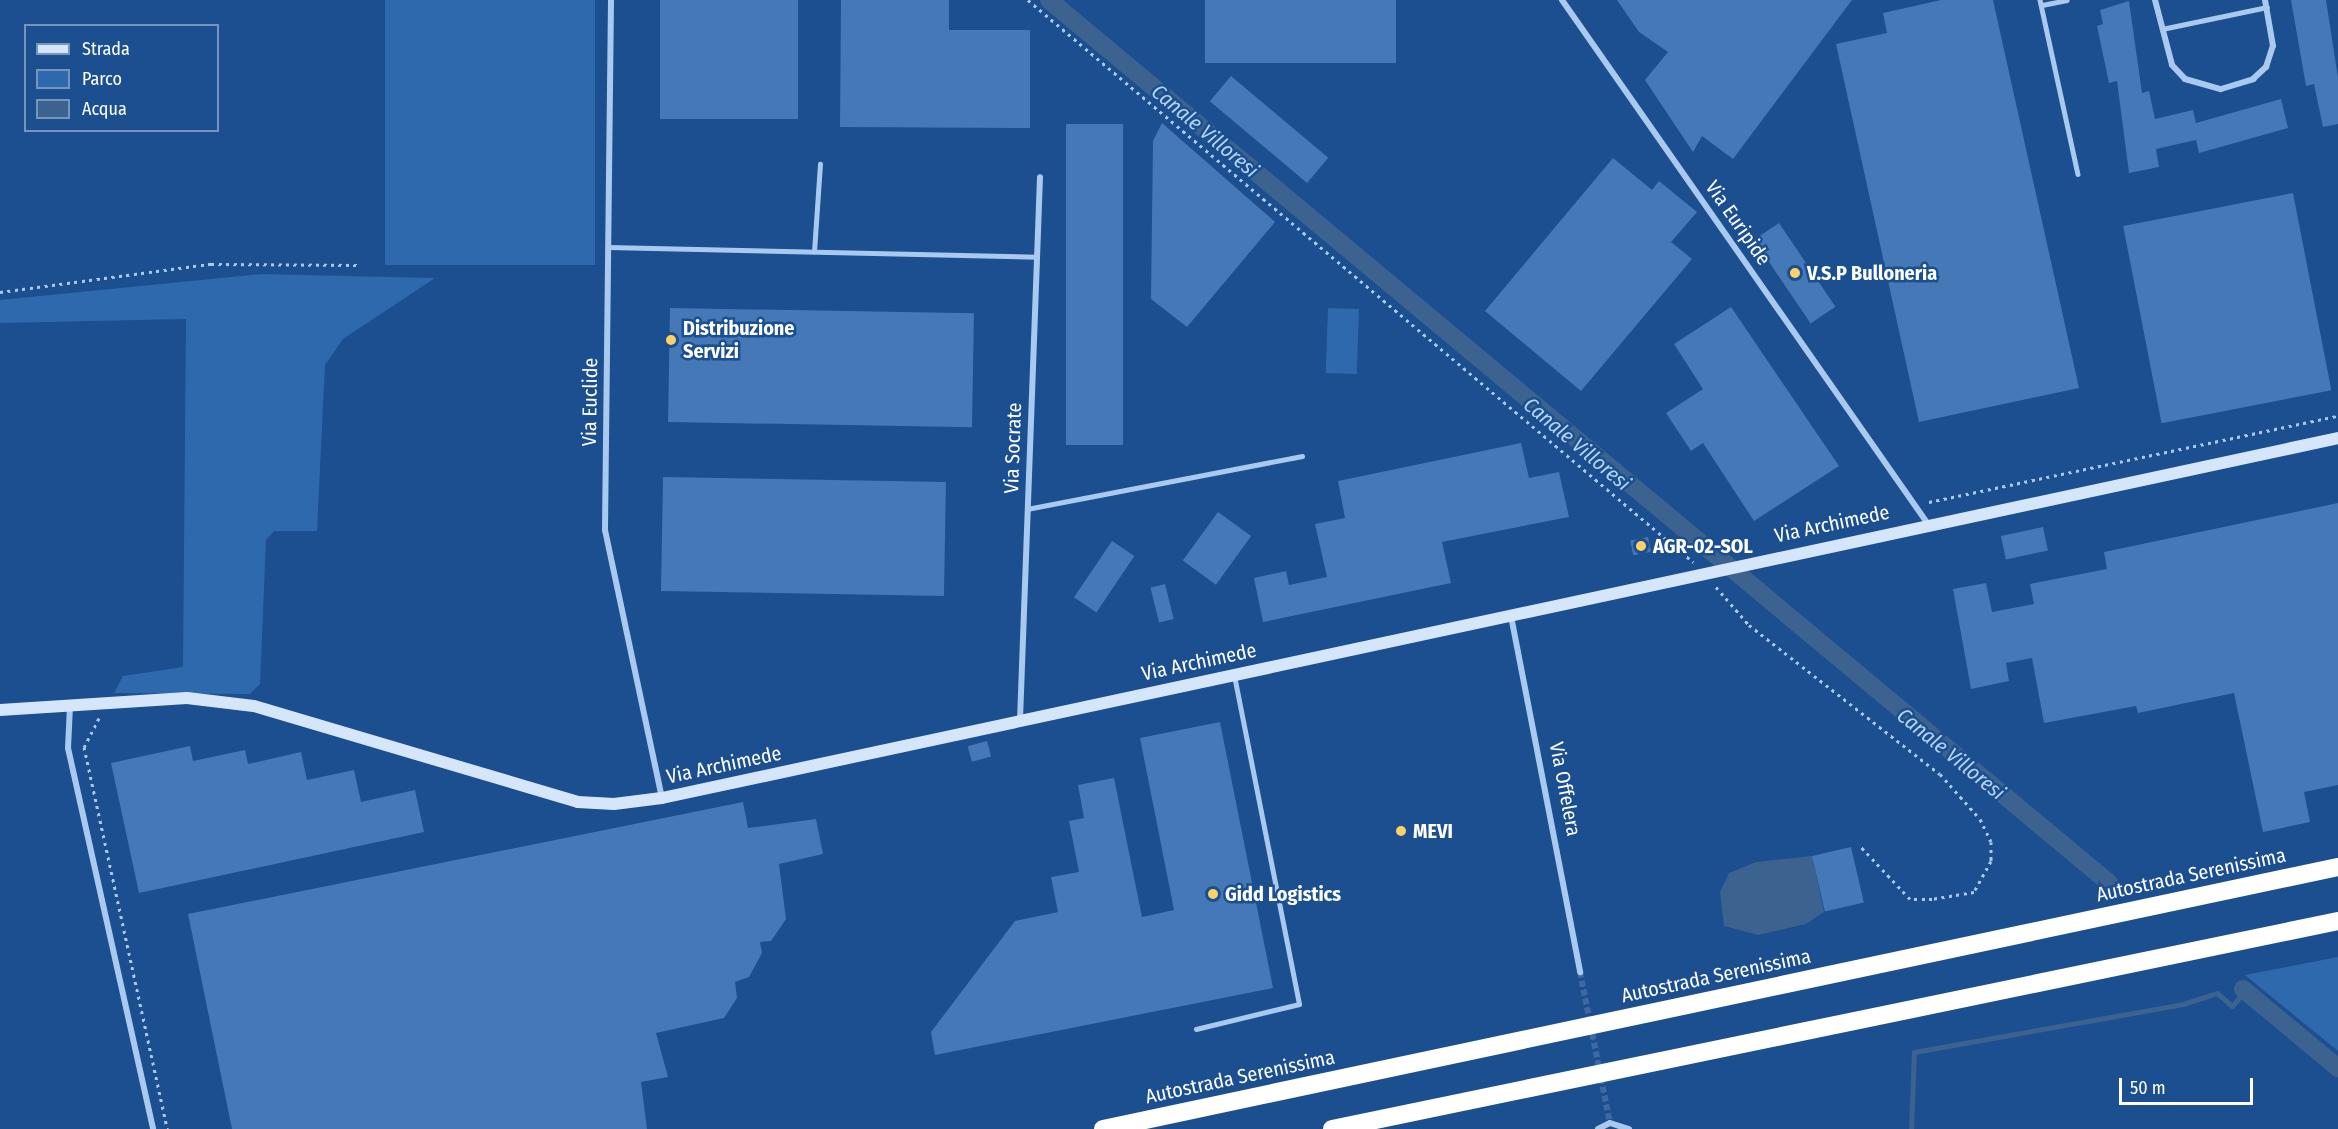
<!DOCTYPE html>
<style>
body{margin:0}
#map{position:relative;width:2338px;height:1129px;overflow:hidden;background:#1b4f8f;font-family:"Fira Sans Condensed",sans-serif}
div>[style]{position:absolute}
.green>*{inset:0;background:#2e69ad;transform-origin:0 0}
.water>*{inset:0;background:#3c6290}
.stream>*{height:5px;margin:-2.5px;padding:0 2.5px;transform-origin:2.5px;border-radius:2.5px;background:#3c6290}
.canal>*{height:18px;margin:-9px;padding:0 9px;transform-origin:9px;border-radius:9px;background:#3c6290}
.building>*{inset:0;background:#4478b7;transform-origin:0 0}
.street-tunnel>*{height:6px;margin-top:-3px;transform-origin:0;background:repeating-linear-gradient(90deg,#3d69a0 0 6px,transparent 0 9px)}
.path>*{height:3px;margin-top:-1.5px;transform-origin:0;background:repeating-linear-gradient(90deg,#a9c9ee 0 3px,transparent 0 7.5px)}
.lane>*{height:4.5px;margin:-2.25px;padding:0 2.25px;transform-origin:2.25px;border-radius:2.25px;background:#a9c9ee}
.street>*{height:6px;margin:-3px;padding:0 3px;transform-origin:3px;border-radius:3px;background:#a9c9ee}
.secondary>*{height:12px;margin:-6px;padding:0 6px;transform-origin:6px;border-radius:6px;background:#d6e6fa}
.highway>*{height:18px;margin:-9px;padding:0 9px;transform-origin:9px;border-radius:9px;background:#fff}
.dots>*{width:16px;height:16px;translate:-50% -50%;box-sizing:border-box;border:3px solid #1b4f8f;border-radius:50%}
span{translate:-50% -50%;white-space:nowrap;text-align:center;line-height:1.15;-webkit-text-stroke:5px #1b4f8f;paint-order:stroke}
.street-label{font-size:20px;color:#fff}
.poi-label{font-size:20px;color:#fff;font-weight:700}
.left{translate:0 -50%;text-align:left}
.water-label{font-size:21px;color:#b5d3f5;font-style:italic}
.legend{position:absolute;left:24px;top:24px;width:195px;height:108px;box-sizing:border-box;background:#1b4f8f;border:2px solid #7695bc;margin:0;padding:8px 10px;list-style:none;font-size:18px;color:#fff}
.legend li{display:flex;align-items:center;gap:12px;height:30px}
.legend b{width:30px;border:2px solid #7695bc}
.scale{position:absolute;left:2119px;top:1078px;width:134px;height:27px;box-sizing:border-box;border:3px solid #fff;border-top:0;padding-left:8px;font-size:18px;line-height:21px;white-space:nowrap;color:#fff;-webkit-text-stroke:4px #1b4f8f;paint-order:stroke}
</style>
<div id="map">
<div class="green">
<i style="left:385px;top:0;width:210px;height:265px"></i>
<i style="clip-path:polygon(261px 274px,435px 278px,343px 339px,325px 365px,317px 531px,274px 531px,266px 540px,260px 684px,250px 694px,114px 693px,123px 676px,183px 667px,186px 319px,0 323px,0 300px)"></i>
<i style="left:1328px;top:308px;width:31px;height:65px;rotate:2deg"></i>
<i style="clip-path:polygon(2338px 957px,2338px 1051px,2245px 975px)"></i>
</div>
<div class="water">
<i style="clip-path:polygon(1812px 856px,1824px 912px,1806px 924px,1758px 935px,1724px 926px,1720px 892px,1729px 873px,1756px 862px)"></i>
</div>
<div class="stream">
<i style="left:1911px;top:1129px;width:77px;rotate:-87.8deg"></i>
<i style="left:1914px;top:1052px;width:273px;rotate:-10.1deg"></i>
<i style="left:2183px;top:1004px;width:36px;rotate:-18deg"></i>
<i style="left:2217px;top:993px;width:20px;rotate:41deg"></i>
<i style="left:2232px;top:1006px;width:20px;rotate:-49deg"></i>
</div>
<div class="canal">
<i style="left:1049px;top:0;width:1380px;rotate:39.79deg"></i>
<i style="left:2243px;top:989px;width:124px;rotate:39.7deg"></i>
</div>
<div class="building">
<i style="left:660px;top:0;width:138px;height:119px"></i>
<i style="clip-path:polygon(841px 0,949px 0,949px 30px,1030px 30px,1030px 128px,840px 127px)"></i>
<i style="left:1205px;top:0;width:191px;height:63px"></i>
<i style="clip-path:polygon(1617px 0,1852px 0,1733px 159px,1702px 136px,1693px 152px,1645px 80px,1668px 52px,1639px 32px)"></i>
<i style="clip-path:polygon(1941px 0,1993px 0,2079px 388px,1919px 422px,1836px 44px,1887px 33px,1883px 13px)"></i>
<i style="clip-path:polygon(2291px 0,2326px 0,2338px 78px,2338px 124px,2323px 127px,2314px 84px,2306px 86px)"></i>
<i style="clip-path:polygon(2129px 1px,2142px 93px,2149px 91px,2155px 119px,2193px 110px,2196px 123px,2281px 99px,2288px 128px,2199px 153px,2196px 140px,2156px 149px,2159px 167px,2129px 173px,2117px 81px,2109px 83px,2097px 26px,2103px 24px,2100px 10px)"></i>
<i style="left:1231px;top:76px;width:127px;height:33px;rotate:40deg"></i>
<i style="clip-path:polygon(1162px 123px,1275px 222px,1187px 327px,1151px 299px,1153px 141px)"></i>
<i style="left:1066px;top:124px;width:57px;height:321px"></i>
<i style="clip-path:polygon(1613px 158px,1652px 190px,1659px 181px,1697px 212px,1671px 242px,1692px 259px,1581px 391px,1485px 311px)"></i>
<i style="left:2293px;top:193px;width:201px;height:173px;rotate:79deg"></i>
<i style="left:1779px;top:223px;width:101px;height:30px;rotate:56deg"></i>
<i style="clip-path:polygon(1731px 307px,1839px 466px,1754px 521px,1703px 443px,1691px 451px,1666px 413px,1703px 389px,1674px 344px)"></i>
<i style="left:670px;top:308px;width:304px;height:114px;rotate:1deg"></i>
<i style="clip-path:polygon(1521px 443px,1529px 478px,1559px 472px,1569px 517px,1442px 542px,1451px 583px,1263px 622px,1254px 578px,1286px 571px,1289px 585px,1327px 577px,1315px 524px,1345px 518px,1338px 481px)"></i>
<i style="left:663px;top:477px;width:283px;height:114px;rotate:1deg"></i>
<i style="clip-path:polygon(2338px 503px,2338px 785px,2304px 792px,2310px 822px,2263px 832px,2234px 693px,2138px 713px,2136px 706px,2044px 723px,2032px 658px,2006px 663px,2009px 681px,1971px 689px,1953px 589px,1986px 583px,1992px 612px,2034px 604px,2030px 584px,2107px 569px,2104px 552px)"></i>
<i style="left:1218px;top:512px;width:41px;height:60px;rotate:36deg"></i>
<i style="left:2043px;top:527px;width:24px;height:43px;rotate:78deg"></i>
<i style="left:1648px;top:537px;width:15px;height:18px;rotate:79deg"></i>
<i style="left:1112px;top:541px;width:27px;height:68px;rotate:34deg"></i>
<i style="left:1165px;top:584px;width:36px;height:15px;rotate:76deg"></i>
<i style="clip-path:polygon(1220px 722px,1273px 988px,935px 1055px,931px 1032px,1015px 921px,1058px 912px,1051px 877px,1079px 872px,1069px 821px,1084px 818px,1078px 785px,1114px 778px,1142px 917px,1174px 910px,1140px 738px)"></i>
<i style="left:987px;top:741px;width:16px;height:20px;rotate:75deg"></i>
<i style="clip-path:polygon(190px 746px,193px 761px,245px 750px,248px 764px,301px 752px,307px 780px,354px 770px,361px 802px,415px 790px,424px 832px,139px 893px,111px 763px)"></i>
<i style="clip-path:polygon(743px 802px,748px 828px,816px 819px,823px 854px,779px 864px,786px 919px,771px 941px,760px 942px,762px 953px,749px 977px,735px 982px,737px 998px,724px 1018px,656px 1033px,668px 1077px,641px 1082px,647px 1129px,232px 1129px,188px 914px)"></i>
<i style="left:1851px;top:847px;width:57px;height:40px;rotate:77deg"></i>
</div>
<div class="street-tunnel">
<i style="left:1580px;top:972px;width:154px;rotate:78.8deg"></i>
</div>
<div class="path">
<i style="left:1028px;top:0;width:871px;rotate:40.2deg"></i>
<i style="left:0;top:292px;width:213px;rotate:-7.6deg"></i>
<i style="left:211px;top:264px;width:149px;rotate:0.4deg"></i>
<i style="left:1929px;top:502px;width:418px;rotate:-11.9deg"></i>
<i style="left:1716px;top:587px;width:50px;rotate:49deg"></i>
<i style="left:1749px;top:625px;width:242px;rotate:38deg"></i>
<i style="left:1940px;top:774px;width:60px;rotate:48.4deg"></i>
<i style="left:1980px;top:819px;width:25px;rotate:64deg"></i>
<i style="left:1991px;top:842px;width:19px;rotate:90deg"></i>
<i style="left:1991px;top:861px;width:35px;rotate:119deg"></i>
<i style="left:1974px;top:892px;width:43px;rotate:170.5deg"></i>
<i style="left:1932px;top:899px;width:22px;rotate:180deg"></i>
<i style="left:1910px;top:899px;width:71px;rotate:-133.3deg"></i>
<i style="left:99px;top:718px;width:33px;rotate:117deg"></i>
<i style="left:84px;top:747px;width:391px;rotate:77.7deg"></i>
</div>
<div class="lane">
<i style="left:2040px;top:0;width:178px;rotate:77.7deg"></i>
<i style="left:2042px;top:5px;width:25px;rotate:-11deg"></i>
<i style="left:2162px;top:29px;width:107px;rotate:-11.8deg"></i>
<i style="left:608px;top:247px;width:429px;rotate:1.3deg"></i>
<i style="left:814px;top:252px;width:88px;rotate:-86.1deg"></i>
<i style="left:1027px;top:509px;width:280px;rotate:-10.9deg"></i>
<i style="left:1196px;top:1029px;width:106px;rotate:-13.6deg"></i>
<i style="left:1299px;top:1004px;width:335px;rotate:-101.2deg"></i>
</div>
<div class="street">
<i style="left:611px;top:0;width:530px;rotate:90.65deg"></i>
<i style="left:605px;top:530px;width:274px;rotate:78deg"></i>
<i style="left:1562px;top:0;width:639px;rotate:55.07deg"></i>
<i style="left:2155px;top:0;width:67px;rotate:75.3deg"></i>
<i style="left:2172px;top:65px;width:19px;rotate:47deg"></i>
<i style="left:2185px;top:79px;width:37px;rotate:16deg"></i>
<i style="left:2221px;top:89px;width:34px;rotate:-17deg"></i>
<i style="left:2253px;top:79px;width:18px;rotate:-43deg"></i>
<i style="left:2266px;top:67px;width:22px;rotate:-72deg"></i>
<i style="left:2273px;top:46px;width:47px;rotate:-99.9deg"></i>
<i style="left:1511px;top:616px;width:363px;rotate:79deg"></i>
<i style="left:70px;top:706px;width:42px;rotate:92.7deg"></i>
<i style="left:68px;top:748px;width:390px;rotate:77.4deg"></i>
<i style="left:1020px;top:720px;width:543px;rotate:-87.89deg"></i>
<i style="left:1598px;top:1129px;width:13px;rotate:-27deg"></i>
<i style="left:1610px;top:1123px;width:20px;rotate:18deg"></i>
</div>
<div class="secondary">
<i style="left:0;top:710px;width:187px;rotate:-3.7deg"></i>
<i style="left:187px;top:698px;width:67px;rotate:6.8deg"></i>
<i style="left:254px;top:706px;width:338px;rotate:16.5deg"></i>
<i style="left:578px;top:802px;width:36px;rotate:3deg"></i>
<i style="left:614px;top:804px;width:48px;rotate:-7.1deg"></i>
<i style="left:662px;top:798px;width:1714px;rotate:-12.12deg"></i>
</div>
<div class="highway">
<i style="left:1103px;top:1129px;width:1262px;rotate:-11.98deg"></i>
<i style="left:1332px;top:1129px;width:1027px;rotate:-11.68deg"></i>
</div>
<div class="dots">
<i style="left:1795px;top:273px;background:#ffd166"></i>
<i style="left:671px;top:340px;background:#ffd166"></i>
<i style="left:1641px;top:546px;background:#ffd166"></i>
<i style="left:1401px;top:831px;background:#ffd166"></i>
<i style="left:1213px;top:894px;background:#ffd166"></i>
</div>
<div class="street-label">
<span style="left:1738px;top:223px;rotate:55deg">Via Euripide</span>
<span style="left:590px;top:402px;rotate:-89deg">Via Euclide</span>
<span style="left:1013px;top:448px;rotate:-88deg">Via Socrate</span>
<span style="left:1832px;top:524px;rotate:-12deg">Via Archimede</span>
<span style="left:1199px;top:662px;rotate:-12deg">Via Archimede</span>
<span style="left:724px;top:765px;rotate:-12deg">Via Archimede</span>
<span style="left:1565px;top:789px;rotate:79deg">Via Offelera</span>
<span style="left:2191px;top:875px;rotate:-12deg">Autostrada Serenissima</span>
<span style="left:1716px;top:976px;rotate:-12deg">Autostrada Serenissima</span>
<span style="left:1240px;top:1077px;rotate:-12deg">Autostrada Serenissima</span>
</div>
<div class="poi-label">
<span class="left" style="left:1807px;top:273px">V.S.P Bulloneria</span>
<span class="left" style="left:683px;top:340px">Distribuzione<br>Servizi</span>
<span class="left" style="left:1653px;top:546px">AGR-02-SOL</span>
<span class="left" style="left:1413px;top:831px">MEVI</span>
<span class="left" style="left:1225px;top:894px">Gidd Logistics</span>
</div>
<div class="water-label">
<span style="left:1205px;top:131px;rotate:40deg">Canale Villoresi</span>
<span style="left:1577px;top:444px;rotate:40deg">Canale Villoresi</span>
<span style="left:1951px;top:754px;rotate:39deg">Canale Villoresi</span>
</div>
<ul class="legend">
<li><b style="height:8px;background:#d6e6fa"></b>Strada</li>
<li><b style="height:16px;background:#2e69ad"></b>Parco</li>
<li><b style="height:16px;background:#3c6290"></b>Acqua</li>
</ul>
<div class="scale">50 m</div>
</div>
